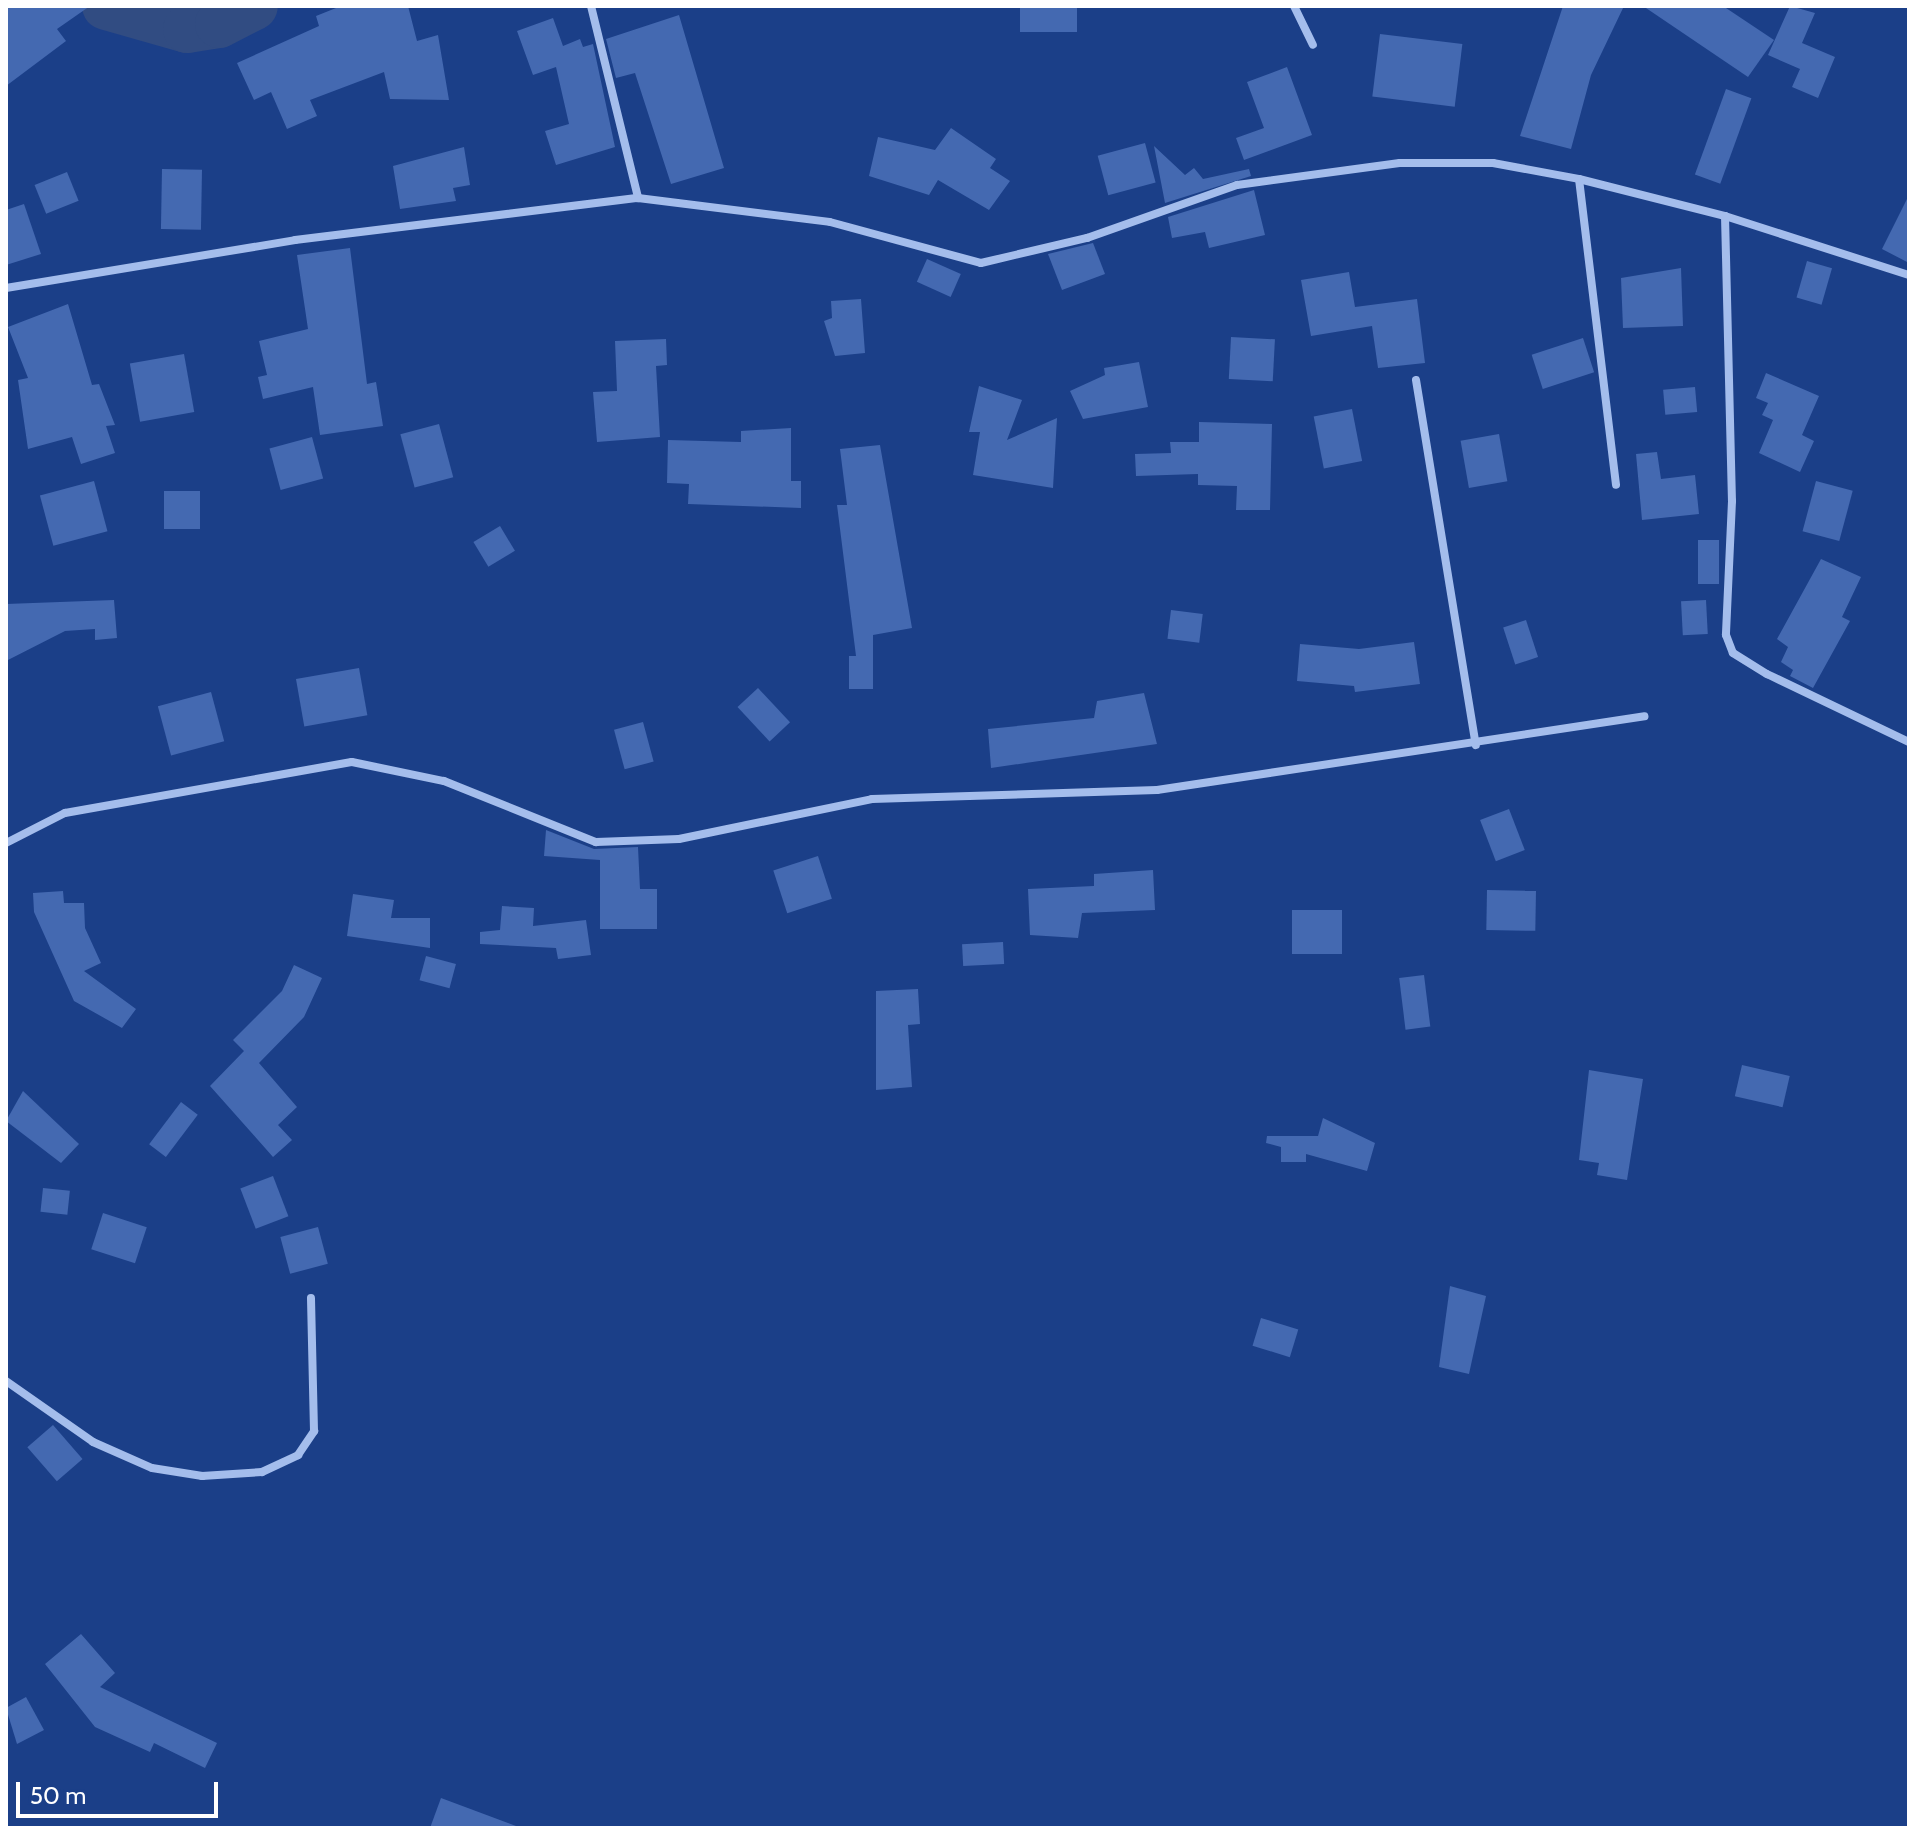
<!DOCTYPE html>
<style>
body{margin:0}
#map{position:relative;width:1915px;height:1834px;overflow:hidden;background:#1b3f88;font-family:Cabin,sans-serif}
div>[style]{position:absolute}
.river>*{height:48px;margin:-24px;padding:0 24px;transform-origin:24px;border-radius:24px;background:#314c82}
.building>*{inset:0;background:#4469b1;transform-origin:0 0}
.street>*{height:8px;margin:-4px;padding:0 4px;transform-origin:4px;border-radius:4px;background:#a4bdec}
span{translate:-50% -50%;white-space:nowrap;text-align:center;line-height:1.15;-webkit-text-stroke:8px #1b3f88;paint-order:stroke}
.frame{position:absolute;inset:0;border:8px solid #fff;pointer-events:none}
.scale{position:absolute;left:16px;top:1782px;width:202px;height:36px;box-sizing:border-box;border:4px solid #fff;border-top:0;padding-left:10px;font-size:24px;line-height:28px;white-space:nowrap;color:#fff;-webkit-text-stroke:6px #1b3f88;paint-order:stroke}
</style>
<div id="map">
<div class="river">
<i style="left:106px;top:6px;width:84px;rotate:15.9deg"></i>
<i style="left:187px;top:29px;width:32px;rotate:-9deg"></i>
<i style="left:219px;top:24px;width:39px;rotate:-27deg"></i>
</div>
<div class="building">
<i style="clip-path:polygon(6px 6px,90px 6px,57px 29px,66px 41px,6px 86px)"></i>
<i style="clip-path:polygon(341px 6px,408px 6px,417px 41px,438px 35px,449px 100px,390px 99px,384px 72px,310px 100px,317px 116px,287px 129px,271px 92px,254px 100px,237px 63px,319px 26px,316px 16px)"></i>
<i style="left:1020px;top:6px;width:57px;height:26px"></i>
<i style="clip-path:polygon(1563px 6px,1624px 6px,1591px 75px,1571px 149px,1520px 136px)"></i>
<i style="clip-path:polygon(1643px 6px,1723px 6px,1774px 40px,1748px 77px)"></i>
<i style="clip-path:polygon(1790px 6px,1815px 13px,1802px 43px,1835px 57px,1818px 98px,1792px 87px,1800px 69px,1768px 55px)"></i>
<i style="clip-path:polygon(679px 15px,724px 168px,671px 184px,635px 73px,616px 78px,606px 39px)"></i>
<i style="clip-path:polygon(553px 18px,563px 46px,580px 39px,583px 47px,593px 44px,615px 147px,556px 165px,545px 131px,569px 124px,556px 67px,533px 75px,517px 31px)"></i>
<i style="left:1380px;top:34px;width:83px;height:63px;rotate:7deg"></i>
<i style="clip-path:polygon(1287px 67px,1312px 135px,1244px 160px,1236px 138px,1264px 128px,1247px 82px)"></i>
<i style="left:1726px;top:89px;width:27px;height:91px;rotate:20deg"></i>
<i style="clip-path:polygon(951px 128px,996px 159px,990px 168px,1010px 181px,989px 210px,938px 180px,929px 195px,869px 176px,878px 137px,935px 150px)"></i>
<i style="left:1145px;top:143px;width:41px;height:49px;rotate:75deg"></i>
<i style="clip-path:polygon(1154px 146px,1185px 175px,1194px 168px,1203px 179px,1249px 169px,1251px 176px,1165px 203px)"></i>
<i style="clip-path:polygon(464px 147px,470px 185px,453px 188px,456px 201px,400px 209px,393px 166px)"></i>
<i style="left:162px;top:169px;width:40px;height:60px;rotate:1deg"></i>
<i style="left:67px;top:172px;width:31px;height:35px;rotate:68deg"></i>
<i style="clip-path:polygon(1254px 190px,1265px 235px,1209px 248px,1205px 232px,1172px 238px,1168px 217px)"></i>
<i style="clip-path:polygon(1909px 195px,1909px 263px,1882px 249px)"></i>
<i style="clip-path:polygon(24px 204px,41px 254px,6px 265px,6px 210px)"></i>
<i style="clip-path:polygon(1093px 243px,1105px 274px,1062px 290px,1048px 254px)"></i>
<i style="clip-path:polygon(350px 248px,367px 384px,376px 382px,383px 426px,320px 435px,313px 387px,263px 399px,258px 377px,267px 375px,259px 341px,308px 329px,297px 255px)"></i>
<i style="left:927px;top:259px;width:37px;height:25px;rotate:24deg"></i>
<i style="left:1807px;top:261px;width:26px;height:38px;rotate:16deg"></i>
<i style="clip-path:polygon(1681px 268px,1683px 326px,1623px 328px,1621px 278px)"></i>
<i style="clip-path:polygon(1349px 272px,1355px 307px,1417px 299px,1425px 363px,1378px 368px,1372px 326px,1311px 336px,1301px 280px)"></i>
<i style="clip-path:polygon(861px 299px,865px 353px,835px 356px,824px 321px,832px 318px,831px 301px)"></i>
<i style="clip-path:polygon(68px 304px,92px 385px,99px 384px,115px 425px,106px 426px,115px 453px,81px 464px,72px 437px,28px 449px,18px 380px,28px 378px,8px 327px)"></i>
<i style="left:1231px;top:337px;width:44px;height:42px;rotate:3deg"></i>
<i style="left:1583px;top:338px;width:36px;height:54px;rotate:72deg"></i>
<i style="clip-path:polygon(666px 339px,667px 365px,656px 366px,660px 437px,597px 442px,593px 392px,617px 391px,615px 341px)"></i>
<i style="left:184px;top:354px;width:59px;height:55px;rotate:80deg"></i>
<i style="clip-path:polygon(1139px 362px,1148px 407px,1083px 419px,1070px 391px,1105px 375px,1104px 368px)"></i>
<i style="clip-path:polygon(1766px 373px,1819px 396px,1802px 435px,1814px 441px,1800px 472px,1759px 453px,1773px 420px,1762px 415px,1768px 403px,1756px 398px)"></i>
<i style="clip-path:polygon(979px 386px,1022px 400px,1007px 440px,1057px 418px,1053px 488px,973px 475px,980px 432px,969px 432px)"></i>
<i style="left:1695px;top:387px;width:25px;height:32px;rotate:85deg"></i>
<i style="left:1352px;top:409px;width:53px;height:39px;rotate:79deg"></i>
<i style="clip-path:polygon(1199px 422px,1272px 424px,1270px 510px,1236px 510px,1237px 486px,1198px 485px,1198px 474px,1136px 476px,1135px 454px,1171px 453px,1170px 442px,1199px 442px)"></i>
<i style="left:439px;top:424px;width:55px;height:40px;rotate:75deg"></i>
<i style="clip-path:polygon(791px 428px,791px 481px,801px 481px,801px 508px,688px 504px,689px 484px,667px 483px,668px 440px,741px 442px,741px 431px)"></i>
<i style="left:1499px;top:434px;width:48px;height:39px;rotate:80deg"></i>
<i style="left:312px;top:437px;width:43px;height:44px;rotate:75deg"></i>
<i style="clip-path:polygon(880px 445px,912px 628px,873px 635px,873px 689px,849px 689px,849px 656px,856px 656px,837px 505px,847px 505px,840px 449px)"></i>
<i style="clip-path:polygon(1657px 452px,1661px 479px,1695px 475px,1699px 514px,1642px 520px,1636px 454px)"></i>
<i style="left:94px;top:481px;width:52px;height:56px;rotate:75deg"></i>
<i style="left:1816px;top:481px;width:38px;height:52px;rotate:15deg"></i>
<i style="left:164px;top:491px;width:36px;height:38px"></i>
<i style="left:500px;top:526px;width:29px;height:31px;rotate:59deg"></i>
<i style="left:1698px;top:540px;width:21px;height:44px"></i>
<i style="clip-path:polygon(1821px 559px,1861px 577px,1842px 617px,1850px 621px,1813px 688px,1790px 676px,1793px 670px,1781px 662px,1788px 647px,1777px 639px)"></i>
<i style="clip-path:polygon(114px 600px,117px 638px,95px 640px,95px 629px,65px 631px,6px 661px,6px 604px)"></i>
<i style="left:1706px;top:600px;width:34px;height:25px;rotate:87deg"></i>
<i style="left:1171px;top:610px;width:32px;height:29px;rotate:7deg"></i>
<i style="left:1526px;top:620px;width:39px;height:24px;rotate:72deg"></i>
<i style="clip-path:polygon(1414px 642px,1420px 684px,1355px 692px,1354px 686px,1297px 681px,1300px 644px,1359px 649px)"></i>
<i style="left:359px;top:668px;width:48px;height:64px;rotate:80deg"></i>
<i style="left:758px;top:688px;width:47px;height:28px;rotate:47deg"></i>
<i style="left:211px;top:692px;width:51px;height:55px;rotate:75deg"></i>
<i style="clip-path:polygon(1144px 693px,1157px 744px,991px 768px,988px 729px,1094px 718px,1097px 701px)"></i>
<i style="left:643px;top:722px;width:41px;height:30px;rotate:75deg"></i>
<i style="left:1509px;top:809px;width:44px;height:31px;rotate:69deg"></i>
<i style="clip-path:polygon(546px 830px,594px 849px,638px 847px,640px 889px,657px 889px,657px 929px,600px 929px,600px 860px,544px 856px)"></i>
<i style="left:818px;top:856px;width:45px;height:47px;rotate:72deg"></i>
<i style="clip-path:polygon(1153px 870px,1155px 910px,1082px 913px,1078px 938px,1030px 935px,1028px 889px,1094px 886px,1094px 874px)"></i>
<i style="left:1487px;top:890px;width:49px;height:40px;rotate:1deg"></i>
<i style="clip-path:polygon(63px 891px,64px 903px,84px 903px,85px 928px,101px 963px,84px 971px,136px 1009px,122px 1028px,74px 1001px,34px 912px,33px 893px)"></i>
<i style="clip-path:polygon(353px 894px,394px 900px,391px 918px,430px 918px,430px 948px,347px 936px)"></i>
<i style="clip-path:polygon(502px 906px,534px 908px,533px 926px,586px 920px,591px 955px,558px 959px,556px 948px,480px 944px,480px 932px,500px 930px)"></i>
<i style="left:1292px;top:910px;width:50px;height:44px"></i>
<i style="left:1003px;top:942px;width:22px;height:41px;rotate:87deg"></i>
<i style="left:426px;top:956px;width:31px;height:25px;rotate:15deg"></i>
<i style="clip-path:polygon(294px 965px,322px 978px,304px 1017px,259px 1063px,297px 1107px,278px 1125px,292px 1140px,273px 1157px,210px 1086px,244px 1051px,233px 1040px,282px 991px)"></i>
<i style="left:1424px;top:975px;width:52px;height:25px;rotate:83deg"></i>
<i style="clip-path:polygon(918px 989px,920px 1024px,908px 1025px,912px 1087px,876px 1090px,876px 991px)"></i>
<i style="left:1742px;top:1065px;width:49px;height:32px;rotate:13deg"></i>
<i style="clip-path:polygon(1589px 1070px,1643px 1079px,1627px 1180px,1597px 1175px,1599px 1163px,1579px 1160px)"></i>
<i style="clip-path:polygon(23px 1091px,79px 1144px,61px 1163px,6px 1121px)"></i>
<i style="left:181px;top:1102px;width:21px;height:53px;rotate:37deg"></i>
<i style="clip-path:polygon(1323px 1118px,1375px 1143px,1367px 1171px,1306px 1154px,1306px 1162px,1281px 1162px,1281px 1147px,1266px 1143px,1267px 1136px,1318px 1136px)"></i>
<i style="left:273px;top:1176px;width:43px;height:35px;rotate:69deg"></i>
<i style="left:43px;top:1188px;width:27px;height:24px;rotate:6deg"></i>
<i style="left:103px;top:1213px;width:46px;height:38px;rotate:18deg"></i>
<i style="left:318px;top:1227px;width:38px;height:39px;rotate:75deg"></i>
<i style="clip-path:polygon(1450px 1286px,1486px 1296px,1469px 1374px,1439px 1367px)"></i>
<i style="left:1261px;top:1318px;width:39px;height:29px;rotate:17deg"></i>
<i style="left:53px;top:1425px;width:45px;height:34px;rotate:49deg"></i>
<i style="clip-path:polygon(81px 1634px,115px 1673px,100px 1687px,217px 1743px,205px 1768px,154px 1743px,150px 1752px,95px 1727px,45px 1664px)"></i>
<i style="clip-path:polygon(26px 1697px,44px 1730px,17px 1744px,6px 1708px)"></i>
<i style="clip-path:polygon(441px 1798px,516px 1826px,516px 1828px,430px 1828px)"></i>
</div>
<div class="street">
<i style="left:591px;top:6px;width:198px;rotate:76.2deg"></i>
<i style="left:1294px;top:6px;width:43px;rotate:64deg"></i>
<i style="left:1579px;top:179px;width:308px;rotate:83.1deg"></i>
<i style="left:1725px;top:216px;width:285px;rotate:88.6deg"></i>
<i style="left:1732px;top:501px;width:134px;rotate:92.6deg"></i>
<i style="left:1726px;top:635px;width:19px;rotate:69deg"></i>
<i style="left:1733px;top:653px;width:40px;rotate:32deg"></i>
<i style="left:1767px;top:674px;width:157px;rotate:25.6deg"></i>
<i style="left:6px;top:288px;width:293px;rotate:-9.4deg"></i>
<i style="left:295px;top:240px;width:346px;rotate:-7deg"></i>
<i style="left:638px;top:198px;width:193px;rotate:7.1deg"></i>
<i style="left:830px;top:222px;width:156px;rotate:15.2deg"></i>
<i style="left:981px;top:263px;width:109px;rotate:-13.3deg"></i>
<i style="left:1087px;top:238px;width:159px;rotate:-19.5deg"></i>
<i style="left:1237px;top:185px;width:164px;rotate:-7.7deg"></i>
<i style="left:1400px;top:163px;width:93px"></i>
<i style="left:1493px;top:163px;width:87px;rotate:10.5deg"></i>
<i style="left:1579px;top:179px;width:151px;rotate:14.2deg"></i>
<i style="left:1725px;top:216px;width:193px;rotate:17.8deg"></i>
<i style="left:1416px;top:380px;width:370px;rotate:80.7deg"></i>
<i style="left:6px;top:843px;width:66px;rotate:-27deg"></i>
<i style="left:65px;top:813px;width:291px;rotate:-10.1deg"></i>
<i style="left:352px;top:762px;width:94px;rotate:11.7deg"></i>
<i style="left:444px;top:781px;width:164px;rotate:21.9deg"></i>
<i style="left:596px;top:842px;width:83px;rotate:-2.1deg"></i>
<i style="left:679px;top:839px;width:197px;rotate:-11.7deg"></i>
<i style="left:872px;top:799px;width:285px;rotate:-1.8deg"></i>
<i style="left:1157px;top:790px;width:493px;rotate:-8.6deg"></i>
<i style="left:6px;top:1381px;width:106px;rotate:35deg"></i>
<i style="left:93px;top:1442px;width:64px;rotate:23.8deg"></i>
<i style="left:152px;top:1468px;width:51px;rotate:9.1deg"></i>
<i style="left:202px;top:1476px;width:60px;rotate:-3.8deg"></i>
<i style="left:262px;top:1472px;width:40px;rotate:-25deg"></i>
<i style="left:298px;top:1455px;width:29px;rotate:-56deg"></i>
<i style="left:314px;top:1431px;width:133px;rotate:-91.3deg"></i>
</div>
<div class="frame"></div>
<div class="scale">50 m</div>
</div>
